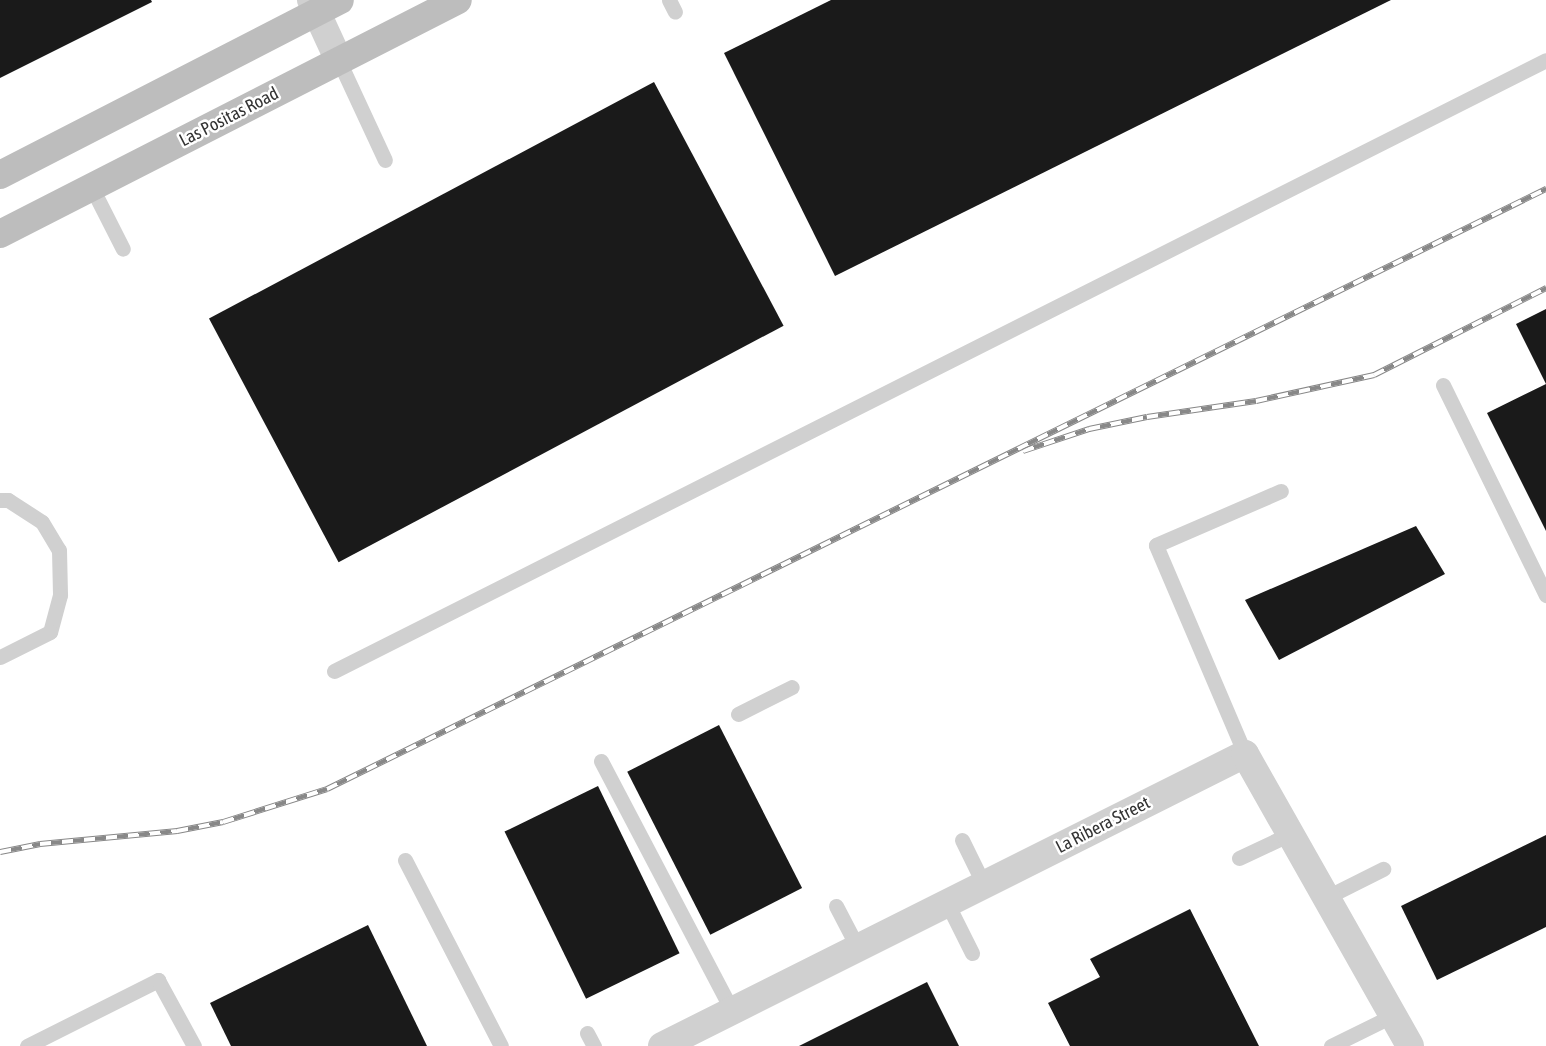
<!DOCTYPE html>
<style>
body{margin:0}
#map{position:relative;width:1546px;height:1046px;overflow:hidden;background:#fff;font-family:"Asap Condensed",sans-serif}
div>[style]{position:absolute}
.building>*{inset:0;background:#1a1a1a;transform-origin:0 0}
.lane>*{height:15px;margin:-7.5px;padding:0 7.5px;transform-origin:7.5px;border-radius:7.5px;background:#d0d0d0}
.street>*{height:28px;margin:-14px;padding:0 14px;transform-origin:14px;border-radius:14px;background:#d0d0d0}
.secondary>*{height:28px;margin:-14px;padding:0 14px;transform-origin:14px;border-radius:14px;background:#bdbdbd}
.rail>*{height:5.5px;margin-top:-2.75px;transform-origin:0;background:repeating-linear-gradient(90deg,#fff 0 11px,#888 0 22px);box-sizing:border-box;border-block:1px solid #888}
span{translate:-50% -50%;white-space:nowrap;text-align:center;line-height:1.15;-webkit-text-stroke:5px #fff;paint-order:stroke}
.street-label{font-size:18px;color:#333}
</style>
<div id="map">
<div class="building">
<i style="clip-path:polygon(0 0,151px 0,152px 2px,0 78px)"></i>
<i style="clip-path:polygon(831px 0,1391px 0,835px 276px,724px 53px)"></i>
<i style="left:654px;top:82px;width:276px;height:504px;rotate:62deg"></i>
<i style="clip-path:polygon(1546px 309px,1546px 531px,1487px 413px,1546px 384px,1516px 324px)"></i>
<i style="clip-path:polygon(1416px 526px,1445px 574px,1279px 660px,1245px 600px)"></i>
<i style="left:719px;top:725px;width:183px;height:103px;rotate:63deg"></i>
<i style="left:598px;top:786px;width:186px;height:104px;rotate:64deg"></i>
<i style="clip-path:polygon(1546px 835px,1546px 927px,1437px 980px,1401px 906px)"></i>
<i style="clip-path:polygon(1190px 909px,1259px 1046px,1070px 1046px,1048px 1003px,1100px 977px,1090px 959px)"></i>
<i style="clip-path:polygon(368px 925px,427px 1046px,231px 1046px,210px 1003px)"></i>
<i style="clip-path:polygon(927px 982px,959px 1046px,799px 1046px)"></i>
</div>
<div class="lane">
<i style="left:669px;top:0;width:13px;rotate:63deg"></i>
<i style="left:339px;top:61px;width:109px;rotate:65.1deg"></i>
<i style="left:92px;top:188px;width:68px;rotate:63.1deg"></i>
<i style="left:1443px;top:385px;width:234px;rotate:63.9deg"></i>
<i style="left:0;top:500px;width:8px"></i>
<i style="left:8px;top:500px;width:40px;rotate:32.9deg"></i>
<i style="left:42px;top:522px;width:33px;rotate:59deg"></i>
<i style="left:59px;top:550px;width:45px;rotate:88.7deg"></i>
<i style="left:60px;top:595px;width:38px;rotate:105deg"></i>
<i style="left:50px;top:632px;width:56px;rotate:153.4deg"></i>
<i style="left:334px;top:671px;width:1357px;rotate:-26.75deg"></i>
<i style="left:738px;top:714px;width:60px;rotate:-26.6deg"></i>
<i style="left:1245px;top:754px;width:227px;rotate:-113.1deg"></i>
<i style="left:1156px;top:545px;width:136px;rotate:-23.4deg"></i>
<i style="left:601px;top:761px;width:282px;rotate:62.3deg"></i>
<i style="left:962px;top:840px;width:50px;rotate:63.9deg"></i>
<i style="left:1239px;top:858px;width:56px;rotate:-25.2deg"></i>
<i style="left:405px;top:860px;width:209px;rotate:62.7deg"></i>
<i style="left:1327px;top:897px;width:63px;rotate:-26.6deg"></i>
<i style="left:947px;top:903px;width:56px;rotate:63.4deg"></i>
<i style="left:836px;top:906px;width:47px;rotate:62.4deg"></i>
<i style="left:587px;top:1033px;width:15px;rotate:62deg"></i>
<i style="left:27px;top:1046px;width:147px;rotate:-26.7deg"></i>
<i style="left:158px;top:980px;width:75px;rotate:61.4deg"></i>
<i style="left:1331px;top:1046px;width:70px;rotate:-26.2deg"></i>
</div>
<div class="street">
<i style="left:311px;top:0;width:67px;rotate:65.3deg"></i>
<i style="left:662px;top:1046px;width:652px;rotate:-26.6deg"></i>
<i style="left:1245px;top:754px;width:335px;rotate:60.5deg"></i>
</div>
<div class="secondary">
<i style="left:0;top:175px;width:382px;rotate:-27.2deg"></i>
<i style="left:0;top:234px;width:514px;rotate:-27.06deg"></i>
</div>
<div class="rail">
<i style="left:1023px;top:451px;width:70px;rotate:-18.4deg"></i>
<i style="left:1089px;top:429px;width:59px;rotate:-11.7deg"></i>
<i style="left:1147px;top:417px;width:110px;rotate:-8.4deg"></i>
<i style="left:1256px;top:401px;width:121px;rotate:-12.4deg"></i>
<i style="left:1374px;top:375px;width:193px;rotate:-26.8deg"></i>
<i style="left:0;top:852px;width:41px;rotate:-11.3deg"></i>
<i style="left:40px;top:844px;width:138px;rotate:-5.4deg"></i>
<i style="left:177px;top:831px;width:47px;rotate:-11.1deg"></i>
<i style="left:223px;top:822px;width:109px;rotate:-17.6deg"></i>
<i style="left:327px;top:789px;width:1359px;rotate:-26.21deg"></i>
</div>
<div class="street-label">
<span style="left:229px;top:117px;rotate:-27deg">Las Positas Road</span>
<span style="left:1103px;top:825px;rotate:-27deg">La Ribera Street</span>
</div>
</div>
